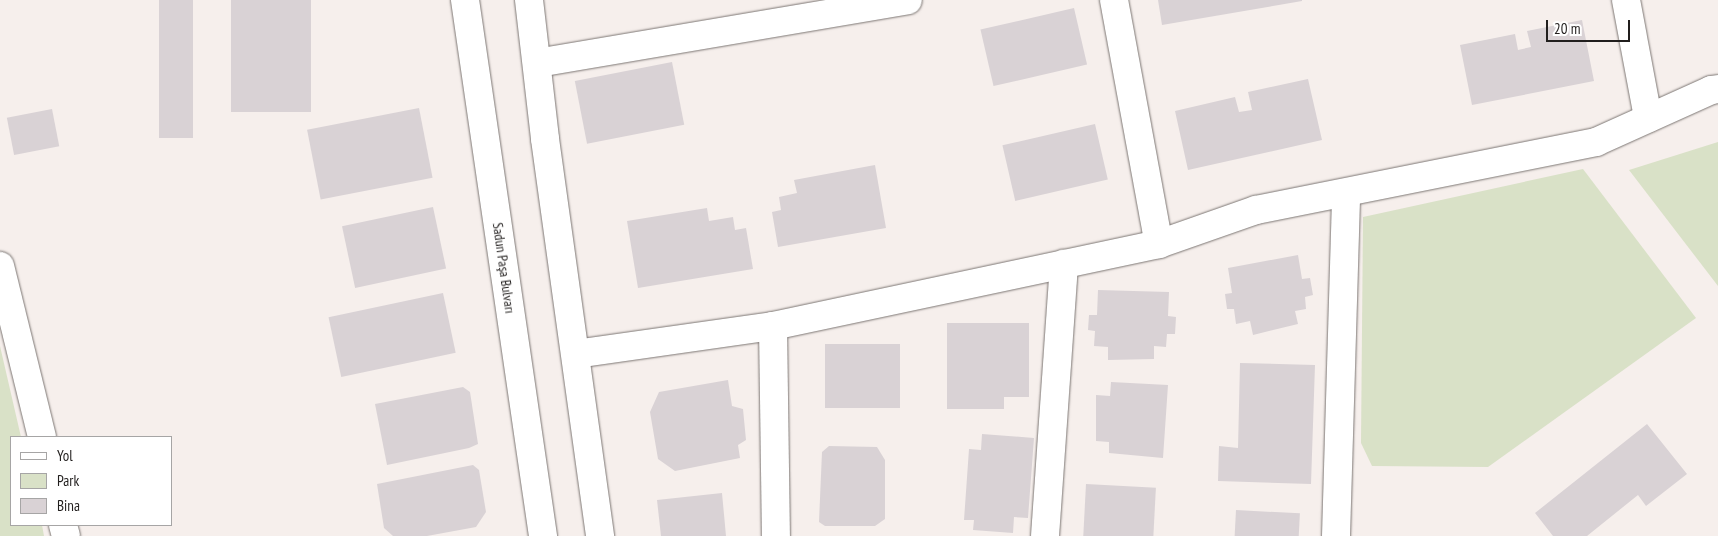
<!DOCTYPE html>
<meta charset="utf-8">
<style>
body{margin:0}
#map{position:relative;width:1718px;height:536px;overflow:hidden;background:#f6efec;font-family:"PT Sans Narrow",sans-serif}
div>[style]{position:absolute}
.green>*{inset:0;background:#d9e1c7}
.building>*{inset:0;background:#d9d2d5;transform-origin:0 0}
.roads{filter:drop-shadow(0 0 1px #7c7673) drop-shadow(0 0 1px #7c7673)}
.minor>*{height:28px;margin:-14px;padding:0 14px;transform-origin:14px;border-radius:14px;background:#fff}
.secondary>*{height:28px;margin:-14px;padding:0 14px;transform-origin:14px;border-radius:14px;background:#fff}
span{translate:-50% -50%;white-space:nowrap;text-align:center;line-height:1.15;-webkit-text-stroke:4px #fff;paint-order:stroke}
.street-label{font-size:14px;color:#211e1d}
.legend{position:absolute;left:10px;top:436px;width:162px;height:90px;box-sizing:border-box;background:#fff;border:1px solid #a6a5a5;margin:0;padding:6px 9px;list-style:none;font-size:15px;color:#211e1d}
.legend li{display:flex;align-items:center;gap:10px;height:25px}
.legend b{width:25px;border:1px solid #a6a5a5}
.scale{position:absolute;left:1546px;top:20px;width:84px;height:22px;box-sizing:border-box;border:2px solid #211e1d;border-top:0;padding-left:6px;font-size:15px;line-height:18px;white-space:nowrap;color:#211e1d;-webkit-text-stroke:4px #fff;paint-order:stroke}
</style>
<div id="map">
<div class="green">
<i style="clip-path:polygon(1718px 142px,1718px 286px,1629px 170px)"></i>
<i style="clip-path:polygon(1583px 169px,1696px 318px,1488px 467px,1372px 466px,1361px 443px,1363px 217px)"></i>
<i style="clip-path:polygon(0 346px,21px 437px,11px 437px,11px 525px,42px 525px,44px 536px,0 536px)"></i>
</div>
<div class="building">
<i style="left:159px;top:0;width:34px;height:138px"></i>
<i style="left:231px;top:0;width:80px;height:112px"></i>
<i style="clip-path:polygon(1158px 0,1302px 0,1302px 1px,1162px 25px)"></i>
<i style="left:1074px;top:8px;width:58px;height:96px;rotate:77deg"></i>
<i style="clip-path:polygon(1582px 20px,1594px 81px,1472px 105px,1460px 45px,1515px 34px,1518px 50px,1531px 47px,1527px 31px)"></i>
<i style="left:672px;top:62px;width:64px;height:99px;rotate:79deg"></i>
<i style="clip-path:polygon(1308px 79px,1322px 140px,1188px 170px,1175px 111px,1235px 97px,1239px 112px,1252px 110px,1248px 92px)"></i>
<i style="left:419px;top:108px;width:71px;height:114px;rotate:79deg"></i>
<i style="left:52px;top:109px;width:38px;height:46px;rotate:79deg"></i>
<i style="left:1095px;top:124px;width:57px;height:95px;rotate:77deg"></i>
<i style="clip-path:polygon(875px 165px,886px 228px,778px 247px,772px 212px,781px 210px,779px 197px,797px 193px,794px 180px)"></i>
<i style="left:433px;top:207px;width:63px;height:93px;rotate:78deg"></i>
<i style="clip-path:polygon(707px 208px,709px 221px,733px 217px,735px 230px,746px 228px,753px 269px,638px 288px,627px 221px)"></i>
<i style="clip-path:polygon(1298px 255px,1302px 279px,1310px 278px,1313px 295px,1305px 297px,1306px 309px,1295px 311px,1298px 324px,1253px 335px,1250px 321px,1236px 324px,1234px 309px,1227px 309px,1225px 294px,1232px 293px,1228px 268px)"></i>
<i style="clip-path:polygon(1098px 290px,1169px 292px,1168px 316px,1176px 317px,1175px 334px,1167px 334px,1166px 347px,1154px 346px,1154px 359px,1108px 360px,1108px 347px,1094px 346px,1095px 331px,1088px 330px,1089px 315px,1097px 315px)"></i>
<i style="left:443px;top:293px;width:61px;height:117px;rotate:78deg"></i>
<i style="clip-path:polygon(947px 323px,1029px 323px,1029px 397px,1004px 397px,1004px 409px,947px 409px)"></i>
<i style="left:900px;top:344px;width:64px;height:75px;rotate:90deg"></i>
<i style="clip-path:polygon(1240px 363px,1315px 365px,1311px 484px,1218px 481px,1219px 446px,1238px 448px)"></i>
<i style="clip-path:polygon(728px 380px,732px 406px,743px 409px,746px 440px,738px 445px,740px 458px,675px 471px,658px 459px,650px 412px,659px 392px)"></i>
<i style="clip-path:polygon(1111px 382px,1168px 385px,1163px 458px,1109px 453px,1109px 442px,1096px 441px,1096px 395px,1110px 396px)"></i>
<i style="clip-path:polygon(463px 387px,470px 392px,478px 444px,469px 448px,387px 465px,375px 404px)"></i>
<i style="clip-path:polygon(1647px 424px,1687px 474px,1646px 506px,1638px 495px,1587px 536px,1553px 536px,1535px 513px)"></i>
<i style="clip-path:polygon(982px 434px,1034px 438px,1028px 518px,1014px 517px,1013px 533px,973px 530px,974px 520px,964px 520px,969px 449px,981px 450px)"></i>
<i style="clip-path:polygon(829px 446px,877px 447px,885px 460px,885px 519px,875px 526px,825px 526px,819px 522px,822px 452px)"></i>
<i style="clip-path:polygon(473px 465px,479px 470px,486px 512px,476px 527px,427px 536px,393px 536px,384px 528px,377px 484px)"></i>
<i style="left:1086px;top:484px;width:70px;height:52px;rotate:3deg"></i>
<i style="clip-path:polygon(722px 493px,726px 536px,661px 536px,657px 500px)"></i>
<i style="left:1236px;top:510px;width:64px;height:26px;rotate:3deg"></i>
</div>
<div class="roads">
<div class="minor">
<i style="left:1114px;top:0;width:248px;rotate:79.6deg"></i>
<i style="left:1626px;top:0;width:120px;rotate:79.4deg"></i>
<i style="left:537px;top:63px;width:376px;rotate:-9.6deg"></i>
<i style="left:0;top:266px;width:176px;rotate:76.2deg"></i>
<i style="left:773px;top:326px;width:210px;rotate:89.2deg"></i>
<i style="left:576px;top:354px;width:199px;rotate:-8.1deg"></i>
<i style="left:773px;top:326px;width:395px;rotate:-12deg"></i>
<i style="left:1159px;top:244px;width:103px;rotate:-19.3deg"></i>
<i style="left:1256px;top:210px;width:347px;rotate:-11.3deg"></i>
<i style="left:1596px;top:142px;width:126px;rotate:-24.3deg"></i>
<i style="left:1711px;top:90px;width:7px;rotate:-8deg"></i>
<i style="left:63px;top:525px;width:11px;rotate:75deg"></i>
<i style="left:1045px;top:536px;width:273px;rotate:-86deg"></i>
<i style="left:1336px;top:536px;width:342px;rotate:-88.3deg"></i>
</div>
<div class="secondary">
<i style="left:465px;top:0;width:542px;rotate:81.72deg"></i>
<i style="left:529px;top:0;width:140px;rotate:83.4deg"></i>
<i style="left:545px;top:139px;width:401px;rotate:82.1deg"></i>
</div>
</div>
<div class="street-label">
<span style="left:504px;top:268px;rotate:82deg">Sadun Paşa Bulvarı</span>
</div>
<ul class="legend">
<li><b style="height:6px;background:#fff"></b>Yol</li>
<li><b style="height:14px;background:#d9e1c7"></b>Park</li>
<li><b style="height:14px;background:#d9d2d5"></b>Bina</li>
</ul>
<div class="scale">20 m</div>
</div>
